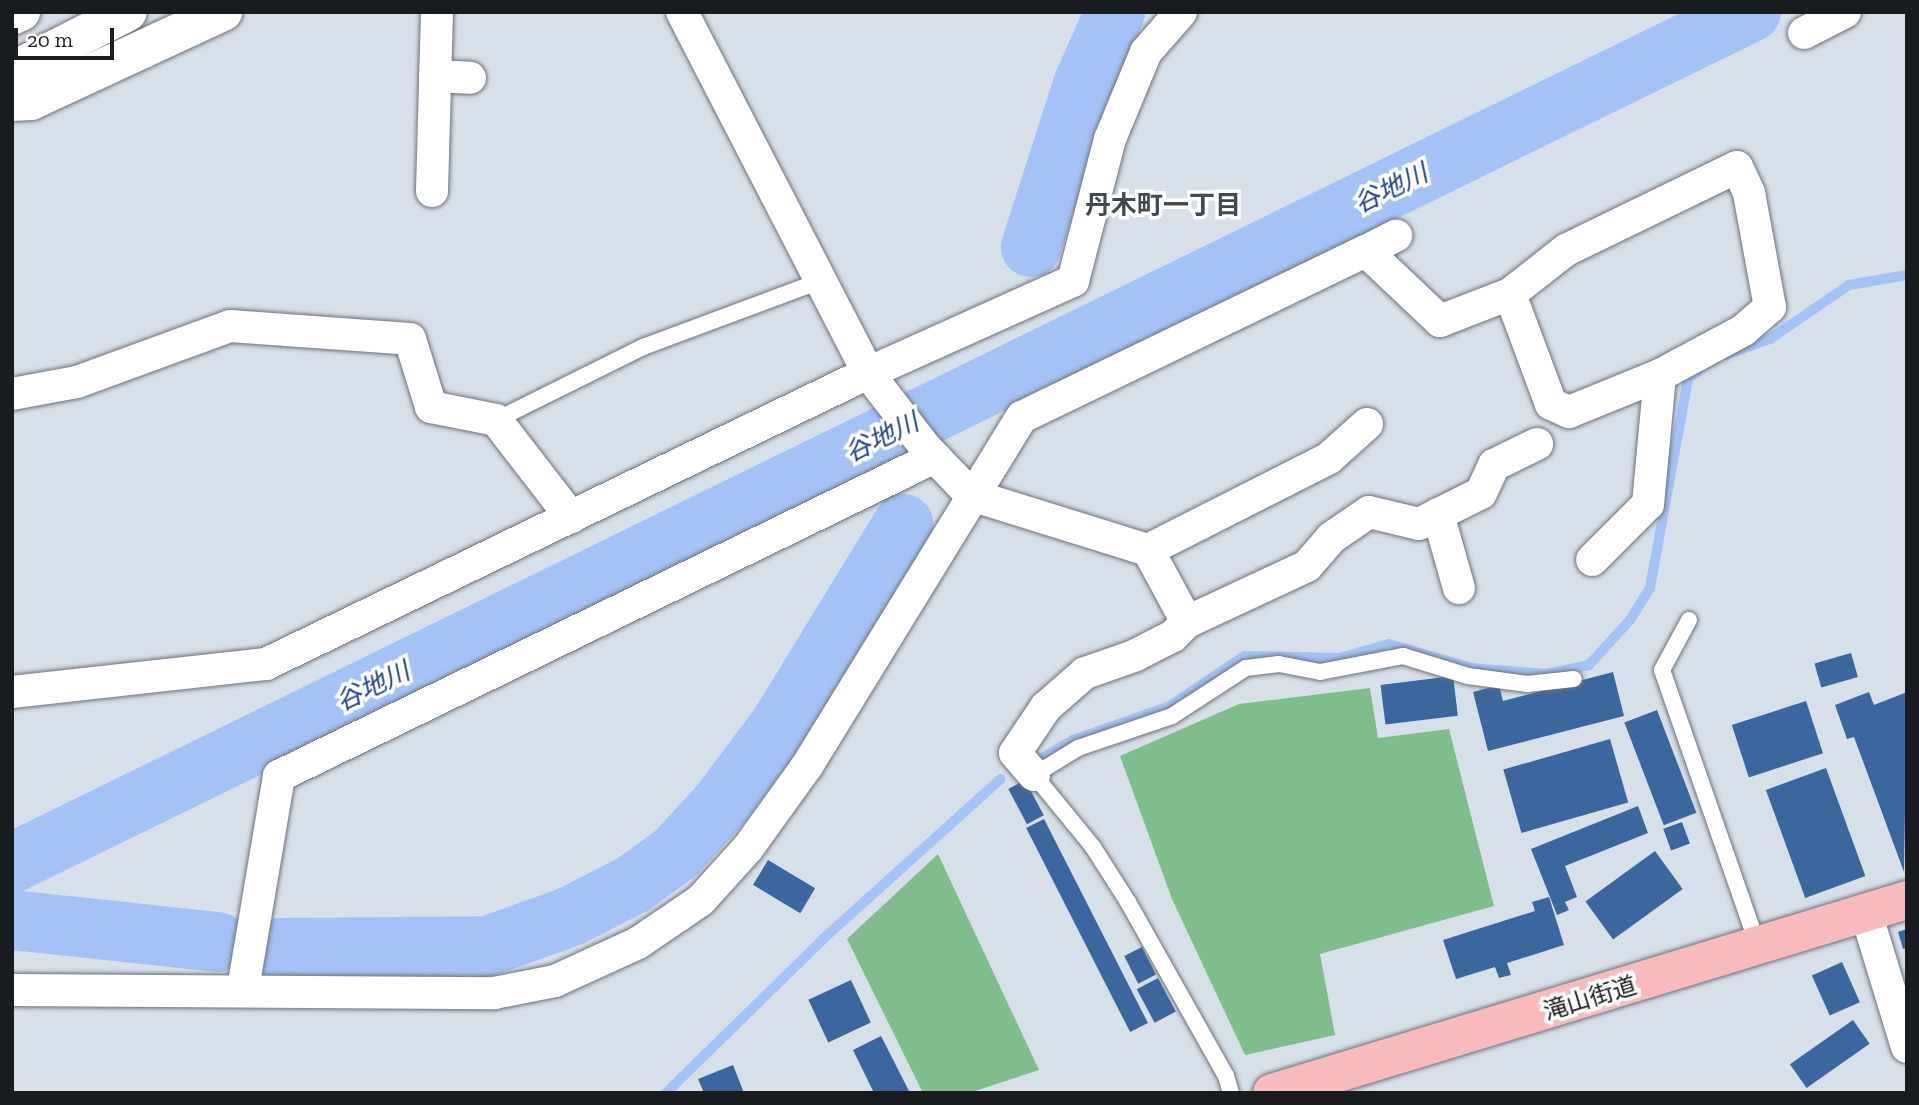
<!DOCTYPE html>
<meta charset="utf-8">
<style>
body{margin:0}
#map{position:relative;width:1919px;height:1105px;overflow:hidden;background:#d7dfe9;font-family:"Zilla Slab","Noto Sans JP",serif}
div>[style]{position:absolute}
.green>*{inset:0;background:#80bd8c}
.stream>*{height:10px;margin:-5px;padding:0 5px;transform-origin:5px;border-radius:5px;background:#a5c2f6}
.river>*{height:60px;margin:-30px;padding:0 30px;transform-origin:30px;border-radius:30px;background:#a5c2f6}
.building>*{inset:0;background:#3b679e;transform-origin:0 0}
.roads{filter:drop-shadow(0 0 2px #6c727b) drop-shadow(0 0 2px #6c727b)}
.lane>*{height:16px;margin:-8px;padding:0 8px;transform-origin:8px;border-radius:8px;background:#fff}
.street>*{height:32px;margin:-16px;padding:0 16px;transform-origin:16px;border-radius:16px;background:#fff}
.secondary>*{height:38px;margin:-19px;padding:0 19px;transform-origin:19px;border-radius:19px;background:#fff}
.highway>*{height:38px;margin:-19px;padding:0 19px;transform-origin:19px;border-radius:19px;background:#f7bbbe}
span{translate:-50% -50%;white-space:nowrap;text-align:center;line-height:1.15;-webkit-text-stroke:7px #fff;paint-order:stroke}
.street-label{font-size:24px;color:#191c1f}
.water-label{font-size:26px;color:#1b418a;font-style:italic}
.neighbourhood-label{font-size:26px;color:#434951;font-weight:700}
.frame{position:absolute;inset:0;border:14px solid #191c1f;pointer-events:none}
.scale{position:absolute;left:14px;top:28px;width:100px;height:32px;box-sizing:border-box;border:4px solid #191c1f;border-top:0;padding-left:9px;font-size:21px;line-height:24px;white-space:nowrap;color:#191c1f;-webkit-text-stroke:5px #fff;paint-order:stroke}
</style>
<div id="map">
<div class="green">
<i style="clip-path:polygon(1370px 688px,1378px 738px,1449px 729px,1494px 906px,1320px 954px,1335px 1035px,1245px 1055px,1172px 899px,1120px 756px,1239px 704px)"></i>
<i style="clip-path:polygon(938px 854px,1039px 1070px,969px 1093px,923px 1093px,847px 939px)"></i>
</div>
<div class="stream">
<i style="left:1725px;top:355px;width:48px;rotate:-19.6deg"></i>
<i style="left:1770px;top:339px;width:96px;rotate:-34.4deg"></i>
<i style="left:1849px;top:285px;width:59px;rotate:-9.8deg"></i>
<i style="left:1037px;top:761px;width:42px;rotate:-30.3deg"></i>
<i style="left:1073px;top:740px;width:103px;rotate:-19.3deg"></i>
<i style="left:1170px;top:706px;width:89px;rotate:-34deg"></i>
<i style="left:1244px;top:656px;width:95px;rotate:1.2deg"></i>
<i style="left:1339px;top:658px;width:52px;rotate:-15.6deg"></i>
<i style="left:1389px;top:644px;width:85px;rotate:16.3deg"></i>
<i style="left:1471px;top:668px;width:76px;rotate:4.5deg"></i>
<i style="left:1547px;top:674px;width:43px;rotate:-12.1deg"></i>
<i style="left:1589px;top:665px;width:61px;rotate:-47.7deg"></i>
<i style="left:1630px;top:620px;width:38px;rotate:-58deg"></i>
<i style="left:1650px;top:588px;width:213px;rotate:-79.7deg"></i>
<i style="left:1688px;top:378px;width:11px;rotate:-34deg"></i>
<i style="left:666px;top:1093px;width:220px;rotate:-44.4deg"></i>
<i style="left:823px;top:939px;width:239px;rotate:-42deg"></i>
</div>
<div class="river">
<i style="left:1031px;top:247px;width:170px;rotate:-72.2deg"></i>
<i style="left:1083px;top:85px;width:80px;rotate:-66.3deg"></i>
<i style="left:12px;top:863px;width:1936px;rotate:-26.08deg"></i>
<i style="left:12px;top:920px;width:207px;rotate:6.1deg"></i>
<i style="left:279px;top:948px;width:209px;rotate:-0.5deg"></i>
<i style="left:488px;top:946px;width:86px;rotate:-19.7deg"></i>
<i style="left:569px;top:917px;width:71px;rotate:-26.9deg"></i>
<i style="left:632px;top:885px;width:54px;rotate:-36deg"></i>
<i style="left:676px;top:853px;width:65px;rotate:-47.5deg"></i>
<i style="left:720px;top:805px;width:100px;rotate:-53.1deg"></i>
<i style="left:780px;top:725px;width:236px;rotate:-58.5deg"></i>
</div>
<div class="building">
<i style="left:1851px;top:653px;width:25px;height:38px;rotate:74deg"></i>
<i style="clip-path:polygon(1613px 672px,1624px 716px,1488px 751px,1473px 692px,1499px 685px,1503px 701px)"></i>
<i style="left:1453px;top:676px;width:40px;height:73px;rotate:83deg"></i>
<i style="clip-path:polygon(1869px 692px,1874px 705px,1907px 692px,1904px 872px,1854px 737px,1847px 739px,1835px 705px)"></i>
<i style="left:1806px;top:701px;width:55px;height:78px;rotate:72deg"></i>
<i style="left:1657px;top:710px;width:110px;height:35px;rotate:69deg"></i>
<i style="left:1610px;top:739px;width:66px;height:111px;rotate:74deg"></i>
<i style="left:1826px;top:768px;width:115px;height:64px;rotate:70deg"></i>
<i style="left:1025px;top:780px;width:40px;height:19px;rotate:62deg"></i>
<i style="clip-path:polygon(1638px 806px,1648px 833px,1565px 866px,1577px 897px,1565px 902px,1569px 910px,1557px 915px,1531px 849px)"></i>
<i style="left:1044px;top:819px;width:229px;height:20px;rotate:63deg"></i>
<i style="left:1682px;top:822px;width:23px;height:20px;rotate:70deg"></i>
<i style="left:1655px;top:851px;width:47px;height:86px;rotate:54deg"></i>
<i style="left:768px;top:860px;width:55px;height:29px;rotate:31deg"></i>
<i style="clip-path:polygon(1549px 897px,1564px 945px,1507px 963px,1511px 975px,1499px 978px,1495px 967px,1456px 979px,1443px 940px,1535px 911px,1532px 902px)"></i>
<i style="clip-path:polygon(1907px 929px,1907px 948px,1903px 949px,1898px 932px)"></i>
<i style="left:1142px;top:947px;width:31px;height:20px;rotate:63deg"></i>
<i style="left:1842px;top:962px;width:44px;height:33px;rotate:66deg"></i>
<i style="left:1158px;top:978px;width:38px;height:24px;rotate:62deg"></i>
<i style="left:851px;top:980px;width:47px;height:47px;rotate:65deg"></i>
<i style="left:1853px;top:1020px;width:29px;height:77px;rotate:55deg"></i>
<i style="clip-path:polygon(881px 1036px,910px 1093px,874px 1093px,853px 1050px)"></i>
<i style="clip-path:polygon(733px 1065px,744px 1093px,704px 1093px,698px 1079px)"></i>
</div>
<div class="roads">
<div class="lane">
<i style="left:496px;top:420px;width:164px;rotate:-26.4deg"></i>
<i style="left:643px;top:347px;width:189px;rotate:-20.4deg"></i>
<i style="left:1689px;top:620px;width:57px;rotate:118.4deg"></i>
<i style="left:1662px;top:670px;width:292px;rotate:70.8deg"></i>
<i style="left:1231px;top:1093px;width:18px;rotate:-106deg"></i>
<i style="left:1226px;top:1076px;width:200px;rotate:-119.4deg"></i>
<i style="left:1128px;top:902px;width:65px;rotate:-122.5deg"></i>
<i style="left:1093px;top:847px;width:93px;rotate:-129.3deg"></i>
<i style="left:1034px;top:775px;width:52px;rotate:-31.5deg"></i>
<i style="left:1078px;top:748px;width:99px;rotate:-18.8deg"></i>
<i style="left:1172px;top:716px;width:88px;rotate:-33deg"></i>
<i style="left:1246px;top:668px;width:33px;rotate:-7deg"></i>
<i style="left:1279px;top:664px;width:42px;rotate:11deg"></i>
<i style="left:1320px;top:672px;width:85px;rotate:-10.9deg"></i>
<i style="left:1403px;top:656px;width:68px;rotate:17.1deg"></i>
<i style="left:1468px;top:676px;width:60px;rotate:7.7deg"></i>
<i style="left:1527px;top:684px;width:47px;rotate:-6.1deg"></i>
</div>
<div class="street">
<i style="left:682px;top:12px;width:406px;rotate:62.7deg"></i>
<i style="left:868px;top:373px;width:95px;rotate:52.3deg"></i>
<i style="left:926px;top:448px;width:65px;rotate:46.2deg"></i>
<i style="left:971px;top:495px;width:185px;rotate:17.3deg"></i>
<i style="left:1148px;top:550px;width:82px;rotate:61.6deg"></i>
<i style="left:1187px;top:622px;width:20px;rotate:135deg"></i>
<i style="left:1173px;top:636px;width:44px;rotate:152.9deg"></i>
<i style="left:1134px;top:656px;width:52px;rotate:160.9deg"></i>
<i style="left:1085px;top:673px;width:52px;rotate:138.9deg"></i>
<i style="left:1046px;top:707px;width:55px;rotate:124deg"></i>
<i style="left:1015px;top:753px;width:29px;rotate:49deg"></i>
<i style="left:1804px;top:33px;width:46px;rotate:-27.1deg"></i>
<i style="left:435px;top:76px;width:35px;rotate:3deg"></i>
<i style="left:432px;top:191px;width:179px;rotate:-88.4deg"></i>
<i style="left:1366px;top:251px;width:34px;rotate:-27deg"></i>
<i style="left:1510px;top:294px;width:117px;rotate:69.6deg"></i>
<i style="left:1551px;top:404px;width:20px;rotate:24deg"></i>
<i style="left:1569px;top:412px;width:98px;rotate:-22.1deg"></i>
<i style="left:12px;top:394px;width:66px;rotate:-10.5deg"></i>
<i style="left:77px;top:382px;width:163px;rotate:-20.1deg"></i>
<i style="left:230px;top:326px;width:180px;rotate:4.1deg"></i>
<i style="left:410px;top:339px;width:71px;rotate:72.8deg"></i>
<i style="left:431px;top:407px;width:66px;rotate:11.3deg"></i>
<i style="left:496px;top:420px;width:123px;rotate:52.3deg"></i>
<i style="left:1438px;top:514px;width:77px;rotate:74.2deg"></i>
<i style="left:1148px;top:550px;width:203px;rotate:-26.9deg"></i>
<i style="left:1329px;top:458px;width:51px;rotate:-41.8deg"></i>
<i style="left:1187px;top:622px;width:132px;rotate:-25deg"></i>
<i style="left:1307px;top:566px;width:37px;rotate:-49deg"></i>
<i style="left:1331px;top:538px;width:46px;rotate:-34.4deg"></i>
<i style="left:1369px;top:512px;width:51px;rotate:13.5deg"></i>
<i style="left:1419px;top:524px;width:69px;rotate:-26.6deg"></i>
<i style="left:1481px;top:493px;width:31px;rotate:-65deg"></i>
<i style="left:1494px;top:465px;width:48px;rotate:-26deg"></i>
<i style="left:12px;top:692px;width:256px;rotate:-6.3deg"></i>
<i style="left:266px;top:664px;width:669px;rotate:-25.8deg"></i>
<i style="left:868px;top:373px;width:225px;rotate:-24.2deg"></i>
<i style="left:1073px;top:281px;width:147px;rotate:-75.4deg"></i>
<i style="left:1110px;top:139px;width:94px;rotate:-67.5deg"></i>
<i style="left:1146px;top:52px;width:53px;rotate:-48.8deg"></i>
<i style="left:1866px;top:913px;width:140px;rotate:73deg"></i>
<i style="left:243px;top:989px;width:216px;rotate:-80.4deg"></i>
<i style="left:279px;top:776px;width:729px;rotate:-25.93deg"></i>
<i style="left:12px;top:990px;width:482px;rotate:0.4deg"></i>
<i style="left:494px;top:993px;width:62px;rotate:-11.1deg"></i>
<i style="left:555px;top:981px;width:91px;rotate:-24.6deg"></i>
<i style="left:638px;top:943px;width:76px;rotate:-34.3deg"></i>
<i style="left:701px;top:900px;width:70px;rotate:-47.9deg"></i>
<i style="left:748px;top:848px;width:101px;rotate:-54.3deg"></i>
<i style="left:807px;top:766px;width:410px;rotate:-58.4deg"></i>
<i style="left:1022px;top:417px;width:382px;rotate:-25.8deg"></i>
<i style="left:1366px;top:251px;width:102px;rotate:43.4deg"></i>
<i style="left:1440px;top:321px;width:75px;rotate:-21.1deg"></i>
<i style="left:1510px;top:294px;width:71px;rotate:-38.2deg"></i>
<i style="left:1566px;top:250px;width:190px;rotate:-25.9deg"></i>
<i style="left:1737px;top:167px;width:29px;rotate:65deg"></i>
<i style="left:1749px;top:193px;width:116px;rotate:79.6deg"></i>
<i style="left:1770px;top:307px;width:35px;rotate:139deg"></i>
<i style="left:1744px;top:330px;width:95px;rotate:151.8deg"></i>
<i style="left:1660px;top:375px;width:130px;rotate:95.3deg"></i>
<i style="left:1648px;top:504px;width:79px;rotate:135deg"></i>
</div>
<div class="secondary">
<i style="left:12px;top:16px;width:10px;rotate:-24deg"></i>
<i style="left:12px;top:71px;width:130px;rotate:-27deg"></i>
<i style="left:12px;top:102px;width:19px;rotate:-3deg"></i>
<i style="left:31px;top:101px;width:212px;rotate:-24.9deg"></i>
</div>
<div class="highway">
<i style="left:1272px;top:1093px;width:664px;rotate:-16.91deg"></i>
</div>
</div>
<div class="street-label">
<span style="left:1590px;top:998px;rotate:-17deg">滝山街道</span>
</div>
<div class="water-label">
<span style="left:1391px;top:189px;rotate:-26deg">谷地川</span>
<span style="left:882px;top:438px;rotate:-26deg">谷地川</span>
<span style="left:373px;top:687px;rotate:-26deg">谷地川</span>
</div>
<div class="neighbourhood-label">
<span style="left:1163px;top:206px">丹木町一丁目</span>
</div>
<div class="frame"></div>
<div class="scale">20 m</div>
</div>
